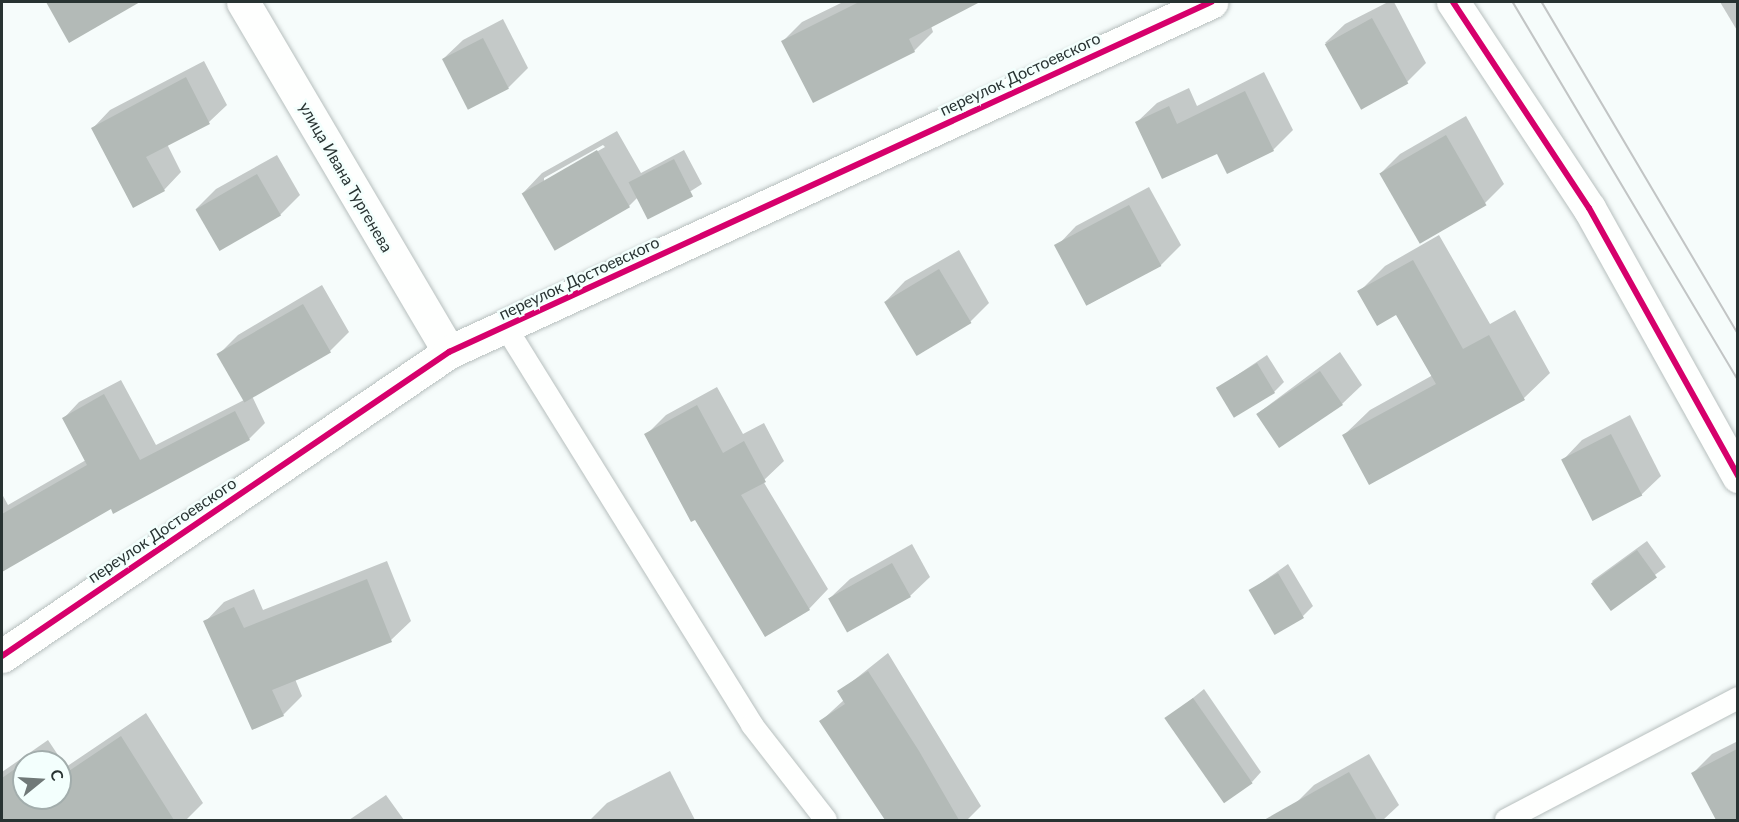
<!DOCTYPE html>
<meta charset="utf-8">
<style>
body{margin:0}
#map{position:relative;width:1739px;height:822px;overflow:hidden;background:#f6fcfb;font-family:Lato,sans-serif}
div>[style]{position:absolute}
.shadow>*{inset:0;background:#0003;transform-origin:0 0}
.building>*{inset:0;background:#b3bab7;transform-origin:0 0}
.roads{filter:drop-shadow(0 0 2px #b7bfbe) drop-shadow(0 0 2px #b7bfbe)}
.lane>*{height:22px;margin:-11px;padding:0 11px;transform-origin:11px;border-radius:11px;background:#fefffe}
.street>*{height:33px;margin:-16.5px;padding:0 16.5px;transform-origin:16.5px;border-radius:16.5px;background:#fefffe}
.tram>*{height:1.5px;margin:-0.75px;padding:0 0.75px;transform-origin:0.75px;border-radius:0.75px;background:#c2c5c5}
.cycleway>*{height:6px;margin:-3px;padding:0 3px;transform-origin:3px;border-radius:3px;background:#d6006c}
span{translate:-50% -50%;white-space:nowrap;text-align:center;line-height:1.15;-webkit-text-stroke:5px #f3fffd;paint-order:stroke}
.street-label{font-size:16px;color:#283332}
.frame{position:absolute;inset:0;border:3px solid #283332;pointer-events:none}
.north{position:absolute;left:12px;top:750px;width:60px;height:60px;box-sizing:border-box;background:#f3fffd;border:2px solid #a2adac;border-radius:50%;rotate:72deg;font-size:16px;font-weight:700;line-height:24px;text-align:center;color:#283332}
.north::after{content:'';display:block;margin:auto;width:21px;height:27px;background:#707978;clip-path:polygon(50% 0,100% 100%,50% 72%,0 100%)}
</style>
<div id="map">
<div class="shadow">
<i style="clip-path:polygon(48px 2px,137px 2px,70px 40px)"></i>
<i style="clip-path:polygon(843px 2px,977px 2px,931px 26px,933px 32px,914px 51px,814px 101px,783px 41px,802px 22px)"></i>
<i style="clip-path:polygon(1388px 2px,1394px 2px,1426px 63px,1407px 82px,1325px 43px,1345px 24px)"></i>
<i style="clip-path:polygon(1720px 2px,1738px 2px,1738px 32px)"></i>
<i style="clip-path:polygon(503px 19px,528px 68px,508px 88px,443px 59px,463px 40px)"></i>
<i style="clip-path:polygon(204px 61px,227px 105px,209px 122px,167px 144px,181px 172px,164px 190px,93px 128px,110px 110px)"></i>
<i style="clip-path:polygon(1264px 72px,1293px 130px,1273px 150px,1217px 152px,1137px 122px,1157px 103px,1189px 88px,1197px 106px)"></i>
<i style="clip-path:polygon(1466px 116px,1504px 184px,1485px 203px,1381px 173px,1400px 154px)"></i>
<i style="clip-path:polygon(evenodd,617px 131px,641px 173px,684px 150px,702px 184px,650px 217px,639px 196px,629px 206px,523px 193px,542px 173px,617px 131px,603px 145px,605px 147px,544px 182px,544px 178px,603px 145px)"></i>
<i style="clip-path:polygon(277px 155px,300px 195px,280px 215px,196px 209px,216px 189px)"></i>
<i style="clip-path:polygon(1149px 187px,1181px 245px,1161px 265px,1089px 304px,1057px 246px,1076px 226px)"></i>
<i style="clip-path:polygon(1439px 235px,1490px 324px,1515px 310px,1550px 373px,1524px 398px,1344px 435px,1370px 410px,1433px 375px,1397px 313px,1359px 292px,1385px 266px)"></i>
<i style="clip-path:polygon(959px 250px,989px 303px,970px 322px,886px 301px,905px 281px)"></i>
<i style="clip-path:polygon(322px 285px,349px 332px,330px 351px,252px 396px,265px 423px,249px 439px,111px 507px,2px 570px,2px 494px,8px 505px,86px 460px,64px 418px,79px 402px,121px 380px,156px 445px,244px 400px,218px 355px,238px 335px)"></i>
<i style="clip-path:polygon(1340px 352px,1362px 385px,1342px 404px,1257px 414px)"></i>
<i style="clip-path:polygon(1267px 355px,1284px 382px,1274px 392px,1218px 388px)"></i>
<i style="clip-path:polygon(717px 387px,743px 434px,764px 423px,784px 461px,763px 481px,828px 589px,809px 609px,646px 435px,666px 415px)"></i>
<i style="clip-path:polygon(1630px 415px,1661px 476px,1641px 495px,1563px 460px,1582px 440px)"></i>
<i style="left:1647px;top:541px;width:32px;height:68px;rotate:54deg"></i>
<i style="clip-path:polygon(912px 544px,930px 577px,910px 596px,830px 598px,850px 579px)"></i>
<i style="clip-path:polygon(387px 561px,411px 621px,391px 640px,295px 679px,302px 696px,283px 715px,205px 622px,224px 602px,254px 589px,263px 610px)"></i>
<i style="clip-path:polygon(1288px 564px,1313px 606px,1303px 616px,1250px 591px)"></i>
<i style="clip-path:polygon(888px 653px,981px 806px,967px 820px,887px 820px,821px 721px,844px 700px,839px 692px)"></i>
<i style="clip-path:polygon(1204px 689px,1261px 772px,1252px 782px,1167px 719px)"></i>
<i style="clip-path:polygon(evenodd,146px 713px,203px 803px,186px 820px,118px 820px,112px 812px,100px 820px,2px 820px,2px 772px,48px 740px,66px 767px,146px 713px,24px 762px,60px 762px,60px 798px,24px 798px,24px 762px)"></i>
<i style="clip-path:polygon(1738px 741px,1738px 820px,1717px 820px,1693px 773px,1712px 754px)"></i>
<i style="clip-path:polygon(1369px 754px,1399px 805px,1383px 820px,1304px 820px,1295px 804px,1314px 785px)"></i>
<i style="clip-path:polygon(670px 771px,695px 820px,590px 820px,607px 803px)"></i>
<i style="clip-path:polygon(386px 795px,404px 820px,349px 820px)"></i>
</div>
<div class="building">
<i style="clip-path:polygon(46px 2px,140px 2px,69px 43px)"></i>
<i style="clip-path:polygon(859px 2px,980px 2px,909px 39px,915px 52px,813px 103px,781px 41px)"></i>
<i style="left:1372px;top:18px;width:75px;height:54px;rotate:61deg"></i>
<i style="left:483px;top:38px;width:57px;height:46px;rotate:63deg"></i>
<i style="clip-path:polygon(186px 77px,210px 124px,146px 157px,165px 191px,133px 208px,91px 128px)"></i>
<i style="clip-path:polygon(1245px 91px,1274px 151px,1227px 174px,1217px 154px,1162px 179px,1135px 122px,1169px 106px,1177px 124px)"></i>
<i style="left:1446px;top:135px;width:81px;height:77px;rotate:60deg"></i>
<i style="left:597px;top:150px;width:66px;height:87px;rotate:60deg"></i>
<i style="left:674px;top:159px;width:42px;height:51px;rotate:63deg"></i>
<i style="left:257px;top:174px;width:48px;height:71px;rotate:60deg"></i>
<i style="left:1129px;top:205px;width:69px;height:85px;rotate:62deg"></i>
<i style="clip-path:polygon(1413px 260px,1463px 349px,1489px 335px,1525px 400px,1369px 485px,1342px 435px,1436px 384px,1396px 315px,1377px 326px,1357px 291px)"></i>
<i style="left:939px;top:269px;width:63px;height:64px;rotate:59deg"></i>
<i style="left:303px;top:304px;width:56px;height:100px;rotate:60deg"></i>
<i style="left:1257px;top:363px;width:35px;height:48px;rotate:59deg"></i>
<i style="left:1320px;top:371px;width:41px;height:77px;rotate:56deg"></i>
<i style="clip-path:polygon(104px 394px,140px 460px,235px 411px,250px 440px,113px 514px,111px 509px,2px 572px,2px 514px,87px 465px,62px 418px)"></i>
<i style="clip-path:polygon(697px 405px,723px 453px,744px 441px,766px 482px,741px 495px,810px 610px,765px 637px,695px 520px,691px 522px,644px 434px)"></i>
<i style="left:1611px;top:434px;width:69px;height:56px;rotate:63deg"></i>
<i style="left:1637px;top:550px;width:34px;height:57px;rotate:54deg"></i>
<i style="left:892px;top:563px;width:39px;height:73px;rotate:61deg"></i>
<i style="left:1278px;top:573px;width:52px;height:34px;rotate:60deg"></i>
<i style="clip-path:polygon(367px 579px,392px 642px,272px 690px,284px 716px,252px 730px,203px 621px,234px 607px,244px 628px)"></i>
<i style="clip-path:polygon(868px 671px,919px 751px,959px 820px,885px 820px,819px 721px,845px 704px,837px 691px)"></i>
<i style="left:1193px;top:698px;width:104px;height:35px;rotate:55deg"></i>
<i style="clip-path:polygon(121px 736px,174px 820px,2px 820px,2px 778px,22px 764px,24px 798px,60px 798px,60px 777px)"></i>
<i style="clip-path:polygon(1737px 749px,1737px 820px,1716px 820px,1691px 773px)"></i>
<i style="clip-path:polygon(1349px 772px,1377px 820px,1264px 820px)"></i>
</div>
<div class="roads">
<div class="lane">
<i style="left:505px;top:326px;width:469px;rotate:58.2deg"></i>
<i style="left:752px;top:725px;width:120px;rotate:52.1deg"></i>
<i style="left:1506px;top:820px;width:262px;rotate:-27.7deg"></i>
</div>
<div class="street">
<i style="left:243px;top:2px;width:406px;rotate:59.5deg"></i>
<i style="left:1453px;top:2px;width:247px;rotate:56.6deg"></i>
<i style="left:1589px;top:208px;width:307px;rotate:60.9deg"></i>
<i style="left:2px;top:656px;width:541px;rotate:-34.22deg"></i>
<i style="left:449px;top:352px;width:839px;rotate:-24.67deg"></i>
</div>
</div>
<div class="tram">
<i style="left:1513px;top:2px;width:439px;rotate:59.2deg"></i>
<i style="left:1542px;top:2px;width:386px;rotate:59.4deg"></i>
</div>
<div class="cycleway">
<i style="left:1453px;top:2px;width:247px;rotate:56.6deg"></i>
<i style="left:1589px;top:208px;width:307px;rotate:60.9deg"></i>
<i style="left:2px;top:656px;width:541px;rotate:-34.22deg"></i>
<i style="left:449px;top:352px;width:839px;rotate:-24.67deg"></i>
</div>
<div class="street-label">
<span style="left:1020px;top:74px;rotate:-25deg">переулок Достоевского</span>
<span style="left:346px;top:177px;rotate:60deg">улица Ивана Тургенева</span>
<span style="left:579px;top:278px;rotate:-25deg">переулок Достоевского</span>
<span style="left:162px;top:530px;rotate:-34deg">переулок Достоевского</span>
</div>
<div class="frame"></div>
<div class="north">С</div>
</div>
